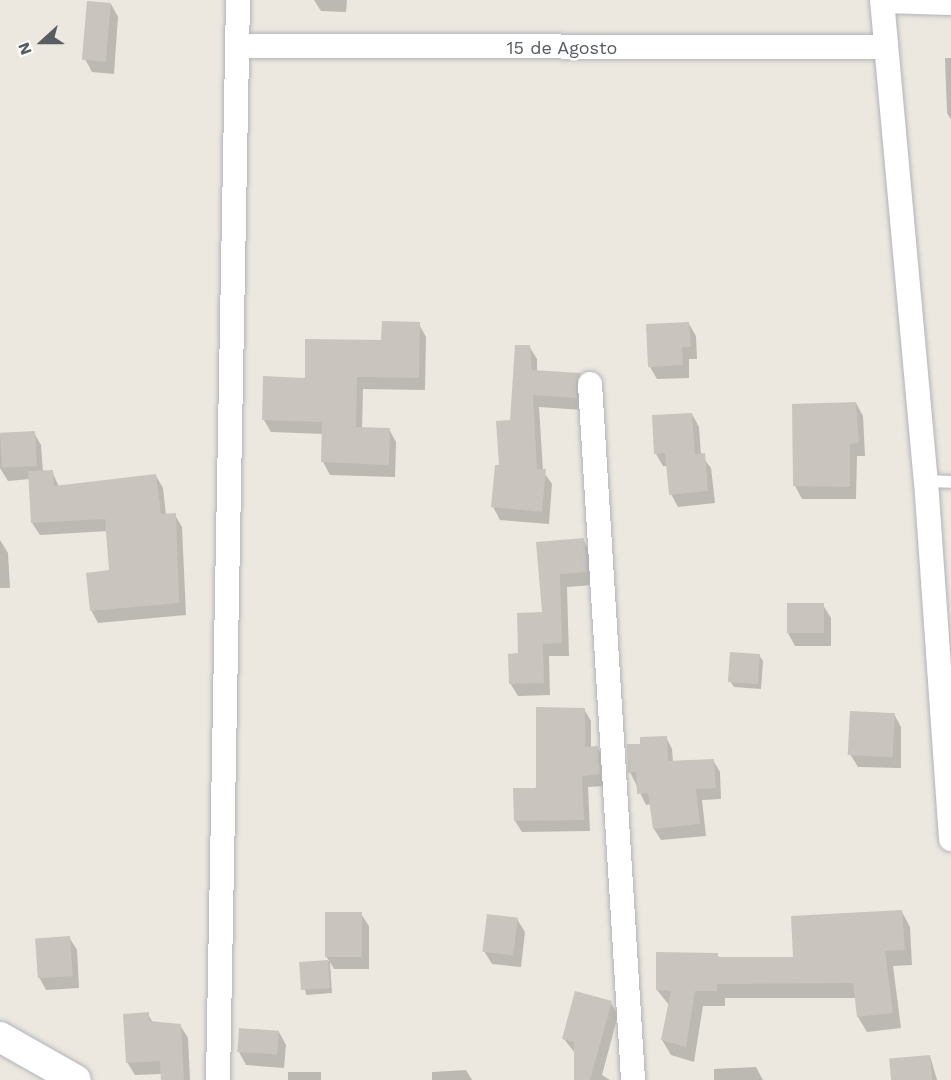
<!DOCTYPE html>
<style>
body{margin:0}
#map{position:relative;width:951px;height:1080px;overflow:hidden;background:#ece7df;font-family:"Work Sans",sans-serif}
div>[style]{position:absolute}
.shadow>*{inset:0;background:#0003;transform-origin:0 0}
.building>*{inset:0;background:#cac4be;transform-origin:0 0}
.roads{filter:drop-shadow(0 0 2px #b0b4b8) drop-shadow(0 0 2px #b0b4b8)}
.service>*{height:12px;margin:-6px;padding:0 6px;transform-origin:6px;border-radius:6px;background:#fff}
.minor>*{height:24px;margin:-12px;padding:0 12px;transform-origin:12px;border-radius:12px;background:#fff}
.tertiary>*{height:30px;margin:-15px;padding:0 15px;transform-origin:15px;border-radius:15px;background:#fff}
span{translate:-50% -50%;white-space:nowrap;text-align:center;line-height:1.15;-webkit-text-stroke:5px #fff;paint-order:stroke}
.street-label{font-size:18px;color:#585d61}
.north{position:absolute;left:12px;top:12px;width:60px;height:60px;-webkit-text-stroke:4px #fff;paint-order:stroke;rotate:249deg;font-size:16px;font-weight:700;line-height:24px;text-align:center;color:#585d61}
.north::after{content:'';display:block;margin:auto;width:21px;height:27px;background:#585d61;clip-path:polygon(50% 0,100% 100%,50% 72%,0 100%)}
</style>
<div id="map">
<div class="shadow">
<i style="clip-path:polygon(314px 0,347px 0,346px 12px,321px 11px)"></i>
<i style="clip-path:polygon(111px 4px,118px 17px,114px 74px,92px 72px,85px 59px)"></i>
<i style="clip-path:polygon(945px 58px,951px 58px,951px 120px,947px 113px)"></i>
<i style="clip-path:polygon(419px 324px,426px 337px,425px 390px,363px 389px,362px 428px,389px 429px,396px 442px,395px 477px,330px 475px,323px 462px,324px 434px,271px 432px,264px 420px,306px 379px)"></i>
<i style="clip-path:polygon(689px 324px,696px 336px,697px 359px,689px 359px,689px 378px,657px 379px,650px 367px)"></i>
<i style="clip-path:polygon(529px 346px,537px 359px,537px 371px,580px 375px,587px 387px,583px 410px,539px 407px,543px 471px,552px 484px,549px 524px,500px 520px,493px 507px)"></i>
<i style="clip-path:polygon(856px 403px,863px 416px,865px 456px,857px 456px,856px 499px,802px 499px,795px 486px,794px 406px)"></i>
<i style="clip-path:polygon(692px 414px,699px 427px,701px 455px,711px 468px,715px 503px,678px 507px,671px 494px,668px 466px,663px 466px,656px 454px)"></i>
<i style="clip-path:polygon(34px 433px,41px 445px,43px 472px,52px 471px,59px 487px,156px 476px,163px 488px,166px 515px,175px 515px,182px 527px,186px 615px,98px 623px,91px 610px,111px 572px,108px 531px,40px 535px,32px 523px,30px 479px,8px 481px,0 468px,0 435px)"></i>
<i style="clip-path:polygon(0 540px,8px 553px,10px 588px,0 588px)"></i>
<i style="clip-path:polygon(583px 540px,591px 553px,593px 585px,567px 587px,569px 656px,549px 656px,550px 695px,518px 696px,510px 683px,520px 655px,543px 614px,537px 543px)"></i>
<i style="clip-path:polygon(823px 605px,831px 618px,831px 646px,795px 646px,788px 633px)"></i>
<i style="clip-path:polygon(759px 655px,763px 661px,761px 689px,734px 687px,730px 681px)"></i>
<i style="clip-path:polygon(584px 709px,591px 721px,591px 748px,597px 747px,604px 759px,606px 786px,588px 787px,590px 831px,522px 832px,515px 821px)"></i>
<i style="clip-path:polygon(894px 714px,901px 727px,901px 768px,858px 767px,850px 754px)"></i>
<i style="clip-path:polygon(666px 737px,672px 749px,673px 762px,713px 760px,720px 772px,721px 799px,702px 800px,706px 836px,661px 840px,654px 829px,651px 804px,646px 805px,630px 772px,642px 745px)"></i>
<i style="clip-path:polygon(902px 912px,910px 927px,912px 965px,893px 966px,901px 1028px,867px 1032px,858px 1017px,856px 998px,725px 998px,725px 1006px,703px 1006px,694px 1062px,671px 1055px,662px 1040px,669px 1005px,657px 990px,717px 954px,720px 959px,794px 958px)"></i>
<i style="clip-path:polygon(361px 914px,369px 926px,369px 969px,334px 969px,330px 962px,332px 993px,306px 995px,301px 963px,329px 961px,326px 956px)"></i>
<i style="clip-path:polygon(517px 919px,525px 932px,521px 967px,492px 964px,484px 951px)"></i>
<i style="clip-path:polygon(69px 937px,77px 950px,79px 988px,46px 990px,39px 977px)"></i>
<i style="clip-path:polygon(611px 1003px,618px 1015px,602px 1075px,610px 1080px,575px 1080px,575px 1053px,564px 1039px)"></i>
<i style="clip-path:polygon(148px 1014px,153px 1023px,180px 1025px,188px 1038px,190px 1080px,163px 1080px,162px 1074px,135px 1075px,127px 1062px)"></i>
<i style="clip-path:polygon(279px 1032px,286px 1045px,284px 1068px,246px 1065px,239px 1052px)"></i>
<i style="clip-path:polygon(930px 1056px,937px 1080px,892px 1080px)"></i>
<i style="clip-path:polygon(756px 1067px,763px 1080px,714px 1080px,714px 1069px)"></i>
<i style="clip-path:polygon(466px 1070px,472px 1080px,432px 1080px,432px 1072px)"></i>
<i style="left:288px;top:1072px;width:33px;height:8px"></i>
</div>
<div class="building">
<i style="left:87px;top:1px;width:24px;height:59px;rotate:5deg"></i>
<i style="clip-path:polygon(382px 321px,420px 322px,419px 378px,357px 377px,356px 427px,390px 428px,389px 465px,321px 462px,322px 422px,262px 420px,263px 376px,305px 378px,305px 339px,381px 340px)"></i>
<i style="clip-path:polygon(689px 322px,691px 347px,682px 347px,683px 365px,648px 367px,646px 324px)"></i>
<i style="clip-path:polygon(515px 345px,530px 345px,532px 370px,581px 373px,576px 384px,577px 398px,533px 395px,537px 469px,546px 469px,542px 512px,491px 507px,495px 465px,499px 465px,496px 421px,510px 420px)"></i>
<i style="clip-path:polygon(856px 402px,859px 443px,850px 444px,850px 487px,793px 486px,792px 404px)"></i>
<i style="clip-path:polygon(692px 413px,695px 454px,705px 453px,708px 491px,669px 495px,665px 453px,654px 454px,652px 415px)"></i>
<i style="left:35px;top:431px;width:35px;height:35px;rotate:87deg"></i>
<i style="clip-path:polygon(53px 470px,54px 486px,156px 474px,161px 514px,176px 513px,179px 603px,90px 611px,86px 573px,109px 570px,105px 519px,31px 523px,28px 471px)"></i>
<i style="clip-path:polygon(584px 538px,587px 572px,560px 574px,562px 643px,543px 644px,544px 683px,509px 684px,508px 654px,518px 653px,517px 613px,542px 612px,536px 542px)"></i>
<i style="left:787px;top:603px;width:37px;height:30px"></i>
<i style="left:730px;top:652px;width:30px;height:30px;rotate:4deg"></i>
<i style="clip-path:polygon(536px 707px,585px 708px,585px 747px,598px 746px,600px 774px,582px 776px,584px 820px,514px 821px,513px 788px,536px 788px)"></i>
<i style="left:850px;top:711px;width:45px;height:44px;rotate:3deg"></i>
<i style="clip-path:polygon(667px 736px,668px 761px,714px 759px,716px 788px,696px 789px,700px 824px,653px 829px,648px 793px,637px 794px,636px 772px,628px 773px,627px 744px,640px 744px,640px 737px)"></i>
<i style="clip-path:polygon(902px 910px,905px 950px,885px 951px,893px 1013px,857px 1017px,853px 983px,717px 984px,717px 991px,695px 991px,686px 1047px,661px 1040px,671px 991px,656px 990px,656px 952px,718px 953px,718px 957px,793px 957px,791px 916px)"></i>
<i style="left:325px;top:912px;width:37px;height:45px"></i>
<i style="left:487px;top:914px;width:31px;height:38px;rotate:7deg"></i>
<i style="left:70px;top:936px;width:40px;height:35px;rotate:86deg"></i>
<i style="left:328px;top:960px;width:28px;height:29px;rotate:86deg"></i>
<i style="clip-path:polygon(575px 991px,612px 1001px,590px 1080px,574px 1080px,574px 1042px,562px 1039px)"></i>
<i style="clip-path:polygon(149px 1012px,149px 1021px,181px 1024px,184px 1080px,161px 1080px,160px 1061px,126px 1063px,123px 1014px)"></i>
<i style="left:239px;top:1028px;width:40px;height:24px;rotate:4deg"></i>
<i style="left:930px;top:1055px;width:25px;height:41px;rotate:85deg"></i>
</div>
<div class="roads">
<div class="service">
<i style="left:926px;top:481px;width:25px;rotate:2deg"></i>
</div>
<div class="minor">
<i style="left:882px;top:0;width:483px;rotate:84.8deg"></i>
<i style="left:926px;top:481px;width:359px;rotate:86deg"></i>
<i style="left:882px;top:1px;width:69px;rotate:1.7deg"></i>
<i style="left:239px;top:46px;width:645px;rotate:0.09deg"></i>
<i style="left:590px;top:384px;width:697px;rotate:86.46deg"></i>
<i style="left:218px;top:1080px;width:1080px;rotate:-88.94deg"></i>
</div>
<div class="tertiary">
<i style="left:0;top:1037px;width:87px;rotate:29.5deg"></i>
</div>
</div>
<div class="street-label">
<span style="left:562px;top:48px">15 de Agosto</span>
</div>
<div class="north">N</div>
</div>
